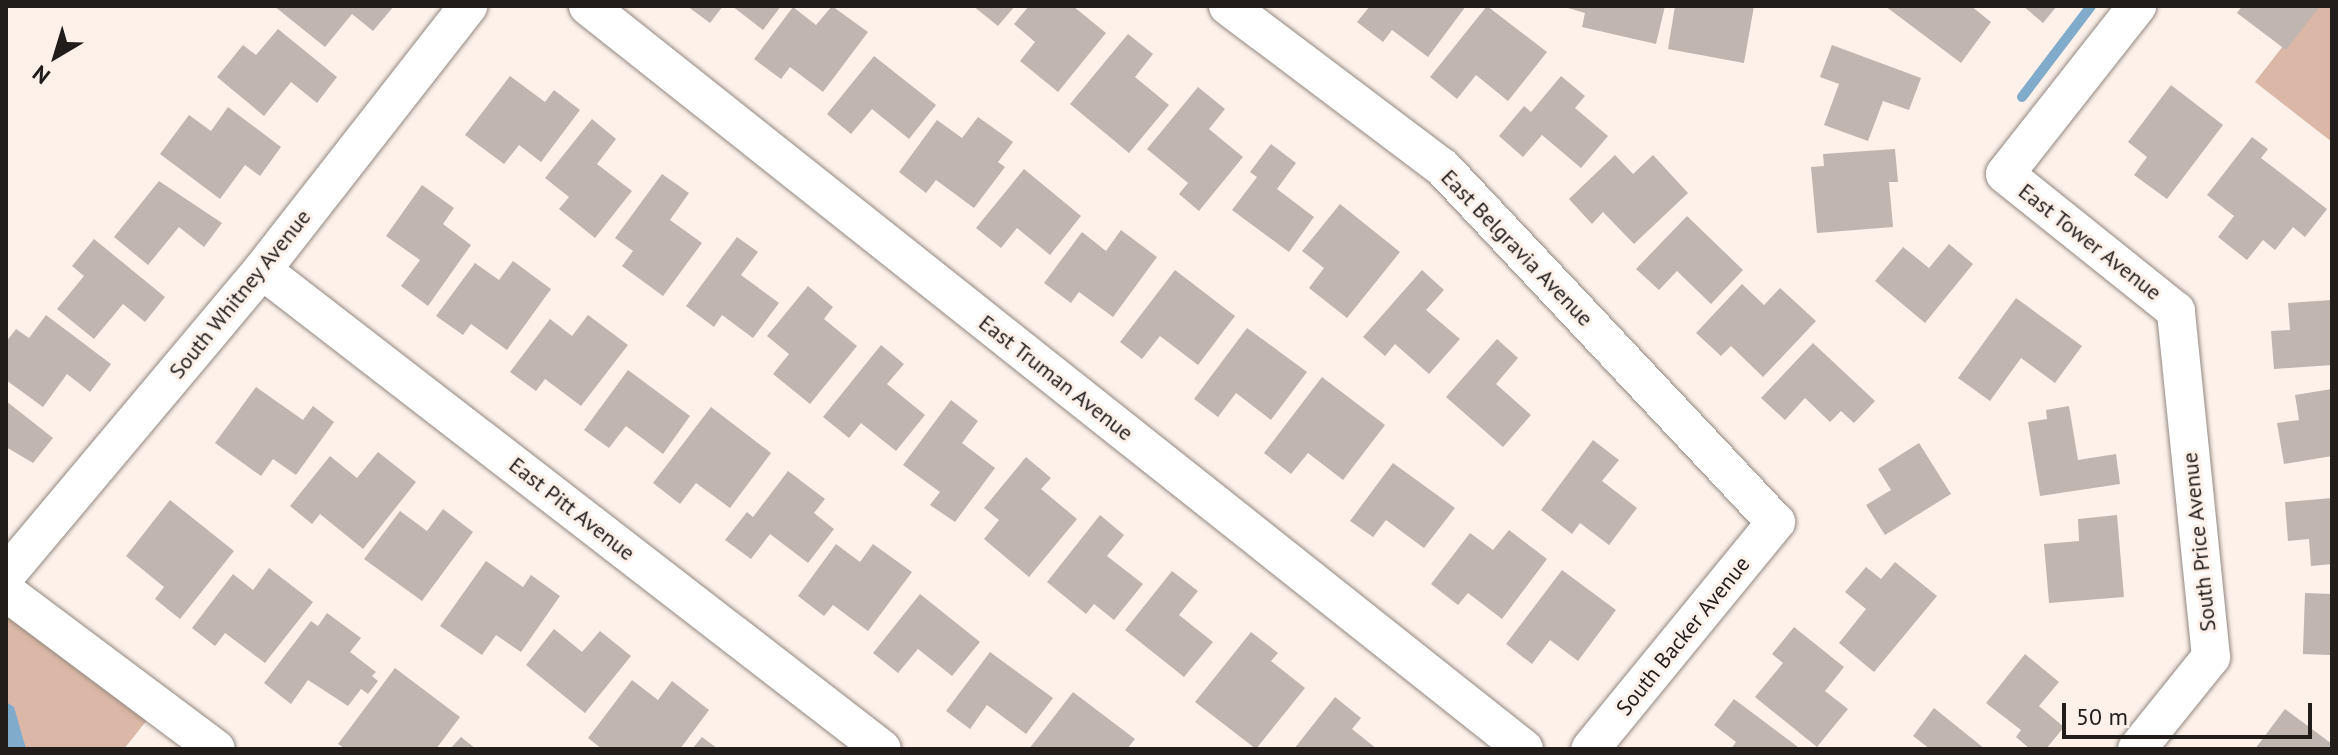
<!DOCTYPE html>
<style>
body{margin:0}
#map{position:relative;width:2338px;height:755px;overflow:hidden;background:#fdf1ea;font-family:"PT Sans",sans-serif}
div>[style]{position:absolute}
.green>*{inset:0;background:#dab7a6}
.water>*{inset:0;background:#81abca}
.stream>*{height:10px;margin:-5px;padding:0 5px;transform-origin:5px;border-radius:5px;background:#81abca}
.building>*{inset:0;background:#c1b5af;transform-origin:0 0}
.roads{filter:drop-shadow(0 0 2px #928781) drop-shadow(0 0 2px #928781)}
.minor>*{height:38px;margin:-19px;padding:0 19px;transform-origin:19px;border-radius:19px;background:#fff}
span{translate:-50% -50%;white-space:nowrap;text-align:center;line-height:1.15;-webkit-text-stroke:6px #fdf1ea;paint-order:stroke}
.street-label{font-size:22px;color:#221d1b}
.frame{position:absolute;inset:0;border:8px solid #221d1b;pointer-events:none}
.north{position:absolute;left:16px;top:16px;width:80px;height:80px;-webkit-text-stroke:6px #fdf1ea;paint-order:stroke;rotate:218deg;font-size:22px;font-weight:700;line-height:32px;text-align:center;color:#221d1b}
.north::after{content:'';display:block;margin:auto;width:28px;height:36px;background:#221d1b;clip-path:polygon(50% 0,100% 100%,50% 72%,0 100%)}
.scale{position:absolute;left:2062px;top:703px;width:250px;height:36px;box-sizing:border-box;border:4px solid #221d1b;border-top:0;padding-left:10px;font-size:24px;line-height:28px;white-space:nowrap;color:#221d1b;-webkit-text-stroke:6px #fdf1ea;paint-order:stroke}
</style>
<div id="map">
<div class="green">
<i style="clip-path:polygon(2314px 6px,2332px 6px,2332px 142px,2255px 82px)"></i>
<i style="clip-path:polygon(6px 610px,147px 720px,124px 749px,6px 749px)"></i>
</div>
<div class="water">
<i style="clip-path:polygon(6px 702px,14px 707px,26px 749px,6px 749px)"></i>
</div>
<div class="stream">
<i style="left:2022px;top:97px;width:114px;rotate:-52.8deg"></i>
</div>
<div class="building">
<i style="clip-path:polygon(274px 6px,394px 6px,373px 31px,352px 14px,325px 47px)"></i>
<i style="clip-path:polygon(687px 6px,723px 6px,710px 23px)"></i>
<i style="clip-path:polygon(732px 6px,781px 6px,763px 30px)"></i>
<i style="clip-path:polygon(832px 6px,868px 32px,823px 92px,790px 67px,781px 79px,754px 59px,793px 7px,816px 25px)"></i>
<i style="clip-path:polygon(973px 6px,1015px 6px,998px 26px)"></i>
<i style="clip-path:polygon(1029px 6px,1073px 6px,1106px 33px,1058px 92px,1020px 61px,1035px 42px,1014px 24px)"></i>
<i style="clip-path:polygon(1370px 6px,1466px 6px,1428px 57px,1392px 30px,1383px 42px,1357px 22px)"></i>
<i style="clip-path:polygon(1487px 6px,1547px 52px,1508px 101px,1476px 75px,1457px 99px,1430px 77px)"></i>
<i style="clip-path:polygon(1561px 6px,1665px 6px,1656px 44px,1582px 27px,1585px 13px)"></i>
<i style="clip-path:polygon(1675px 6px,1754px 6px,1744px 63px,1668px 49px)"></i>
<i style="clip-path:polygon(1885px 6px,1971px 6px,1991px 22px,1961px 63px)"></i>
<i style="clip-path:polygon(2023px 6px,2057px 6px,2043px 23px)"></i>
<i style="clip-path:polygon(2242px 6px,2320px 6px,2286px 50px,2237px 13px)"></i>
<i style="clip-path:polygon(278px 29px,337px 77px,317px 103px,291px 82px,264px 116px,217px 77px,243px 45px,256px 55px)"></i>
<i style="clip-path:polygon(1128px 34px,1153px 54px,1135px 77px,1169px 105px,1129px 153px,1070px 104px)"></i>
<i style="clip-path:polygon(1832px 45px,1921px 78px,1909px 110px,1883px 101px,1868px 141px,1824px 125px,1839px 84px,1820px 77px)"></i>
<i style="clip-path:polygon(874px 56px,936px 105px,909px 139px,872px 109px,851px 134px,827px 114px)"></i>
<i style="clip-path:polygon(510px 76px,545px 102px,554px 90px,580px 110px,541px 162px,519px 145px,504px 164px,465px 135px)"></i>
<i style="clip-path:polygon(1561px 76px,1585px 96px,1575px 108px,1608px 136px,1581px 168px,1542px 135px,1523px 157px,1499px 136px,1524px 106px,1531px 112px)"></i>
<i style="clip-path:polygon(2171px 85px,2223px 125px,2167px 199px,2134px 175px,2147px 157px,2128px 142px)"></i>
<i style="clip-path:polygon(1198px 87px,1225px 109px,1209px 129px,1243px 157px,1199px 211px,1179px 194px,1188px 183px,1147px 149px)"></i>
<i style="clip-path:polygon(228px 107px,281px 147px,260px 176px,245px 165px,220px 199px,160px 154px,189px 115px,211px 131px)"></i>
<i style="clip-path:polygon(978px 117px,1013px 142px,998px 162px,1005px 167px,974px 208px,936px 180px,926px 193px,899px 172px,937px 120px,962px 138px)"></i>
<i style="clip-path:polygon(592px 119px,616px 139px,597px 164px,632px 191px,595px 238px,559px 209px,569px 197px,545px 178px)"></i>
<i style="clip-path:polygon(2252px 137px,2268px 149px,2261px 158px,2327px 209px,2305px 237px,2293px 227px,2275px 250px,2263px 240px,2247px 260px,2218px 237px,2234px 216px,2207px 195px)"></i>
<i style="clip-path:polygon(1271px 144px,1296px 163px,1277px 189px,1314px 217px,1289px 252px,1232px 210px,1257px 177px,1250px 172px)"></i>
<i style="clip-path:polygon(1895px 149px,1898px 182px,1889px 182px,1893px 227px,1817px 233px,1811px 167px,1824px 166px,1823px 154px)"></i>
<i style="clip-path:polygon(1615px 155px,1633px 174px,1653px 155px,1688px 193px,1634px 244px,1603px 212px,1592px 224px,1569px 199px)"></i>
<i style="clip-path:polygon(1024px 169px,1081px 216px,1050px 255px,1017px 228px,1001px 248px,976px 228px)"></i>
<i style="clip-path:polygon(662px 174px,689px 193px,670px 220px,702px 243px,663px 296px,622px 266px,633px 251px,615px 238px)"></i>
<i style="clip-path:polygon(159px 181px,222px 223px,204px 247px,179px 227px,148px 265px,114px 237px)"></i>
<i style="clip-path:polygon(422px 185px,454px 208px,443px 224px,471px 245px,428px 306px,401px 286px,420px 260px,386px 236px)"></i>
<i style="clip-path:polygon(1340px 204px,1400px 252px,1347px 318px,1309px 288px,1324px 268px,1302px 251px)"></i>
<i style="clip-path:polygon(1687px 216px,1743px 270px,1711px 304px,1677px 271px,1659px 290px,1636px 269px)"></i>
<i style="clip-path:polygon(1121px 230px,1157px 257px,1113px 317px,1079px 292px,1071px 303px,1044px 283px,1082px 232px,1106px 251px)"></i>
<i style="clip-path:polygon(737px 237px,758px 252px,741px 275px,779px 303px,753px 338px,722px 315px,714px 327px,686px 306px)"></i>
<i style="clip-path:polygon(94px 239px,165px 297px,145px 322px,123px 304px,94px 339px,57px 309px,84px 276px,72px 266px)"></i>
<i style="clip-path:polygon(1949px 244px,1973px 264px,1925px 323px,1875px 281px,1903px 247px,1929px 268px)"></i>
<i style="clip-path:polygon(513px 261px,551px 289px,507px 350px,471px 324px,463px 335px,436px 316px,475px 263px,499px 280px)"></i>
<i style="clip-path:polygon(1175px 270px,1235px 316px,1198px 365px,1160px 336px,1142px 359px,1120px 342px)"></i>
<i style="clip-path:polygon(1422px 270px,1444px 290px,1426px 310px,1460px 339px,1429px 374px,1395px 344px,1385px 356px,1363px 337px)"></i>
<i style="clip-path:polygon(1742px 284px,1764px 305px,1780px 288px,1816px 321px,1763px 377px,1731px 346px,1721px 356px,1696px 333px)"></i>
<i style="clip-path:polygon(808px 286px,833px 307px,824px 319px,857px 346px,810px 404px,773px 374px,789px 354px,767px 336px)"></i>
<i style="clip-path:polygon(2016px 298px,2082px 346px,2055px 383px,2021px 358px,1990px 401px,1958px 378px)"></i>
<i style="clip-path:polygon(2332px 300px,2332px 365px,2274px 369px,2271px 331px,2290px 330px,2288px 303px)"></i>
<i style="clip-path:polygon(46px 315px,111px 364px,90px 392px,67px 374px,43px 407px,6px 380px,6px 342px,16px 329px,29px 338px)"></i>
<i style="clip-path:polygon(588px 315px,628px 345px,581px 406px,545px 379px,536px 391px,510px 372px,550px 319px,572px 336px)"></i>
<i style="clip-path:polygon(1247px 328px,1307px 372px,1271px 420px,1236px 393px,1218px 417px,1194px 399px)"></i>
<i style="clip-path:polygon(1497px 339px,1518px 358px,1496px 384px,1531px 415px,1503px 447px,1446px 397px)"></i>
<i style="clip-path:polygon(1813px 343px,1875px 401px,1854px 423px,1841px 411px,1830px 422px,1805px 398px,1785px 420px,1761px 398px)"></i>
<i style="clip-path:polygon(881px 345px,904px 364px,887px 384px,925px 415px,896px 451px,861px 423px,849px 438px,823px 417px)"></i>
<i style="clip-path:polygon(628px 370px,690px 416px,663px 454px,626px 426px,609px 448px,584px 430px)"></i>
<i style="clip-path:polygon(1322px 377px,1385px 425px,1343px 480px,1308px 453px,1291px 474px,1264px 453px)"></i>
<i style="clip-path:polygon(256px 387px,303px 420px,313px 406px,334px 422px,296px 475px,273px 459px,261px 476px,215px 443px)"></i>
<i style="clip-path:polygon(2332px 389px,2332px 456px,2284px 464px,2277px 423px,2299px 420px,2295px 395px)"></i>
<i style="clip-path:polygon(951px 400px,978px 421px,962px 443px,995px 468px,955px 522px,930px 505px,940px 492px,903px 465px)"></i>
<i style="clip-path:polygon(6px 401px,53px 438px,33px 463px,6px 447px)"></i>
<i style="clip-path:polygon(2069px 406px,2078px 460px,2116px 454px,2120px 484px,2040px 496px,2028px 422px,2047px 419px,2046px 410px)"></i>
<i style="clip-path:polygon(711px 407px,771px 453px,730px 508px,696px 483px,680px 504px,653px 483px)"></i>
<i style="clip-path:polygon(1593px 440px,1619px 460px,1602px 481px,1637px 508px,1609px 545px,1580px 523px,1572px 534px,1541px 510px)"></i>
<i style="clip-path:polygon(1919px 443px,1951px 494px,1885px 535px,1866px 505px,1891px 490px,1878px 469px)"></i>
<i style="clip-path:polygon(378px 452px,416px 482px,363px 549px,320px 514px,312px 524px,290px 506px,330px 456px,357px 478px)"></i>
<i style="clip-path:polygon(1026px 457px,1051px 478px,1041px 489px,1077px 519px,1029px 577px,984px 539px,999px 520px,984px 508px)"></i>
<i style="clip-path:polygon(1393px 463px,1455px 508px,1424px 548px,1386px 520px,1373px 537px,1350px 521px)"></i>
<i style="clip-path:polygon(788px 471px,825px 499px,814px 513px,834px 529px,808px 563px,770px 534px,751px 559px,725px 540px,747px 512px,753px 517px)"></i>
<i style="clip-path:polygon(2332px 498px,2332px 564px,2311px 566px,2309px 539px,2288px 541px,2285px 502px)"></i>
<i style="clip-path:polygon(170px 500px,234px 551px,180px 619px,155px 599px,164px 587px,126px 556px)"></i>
<i style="clip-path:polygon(443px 509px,473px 532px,422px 601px,364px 559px,400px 511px,427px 531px)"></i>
<i style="clip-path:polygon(1100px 515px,1124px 535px,1107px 556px,1143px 584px,1114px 620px,1094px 604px,1086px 614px,1047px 582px)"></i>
<i style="clip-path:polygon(2117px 515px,2124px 597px,2049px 603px,2044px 544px,2079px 541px,2078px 519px)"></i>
<i style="clip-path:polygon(1509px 530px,1547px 559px,1502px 619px,1468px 593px,1458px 605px,1431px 584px,1470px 533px,1493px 550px)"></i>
<i style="clip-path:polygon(836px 544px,860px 562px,873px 544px,912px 572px,868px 631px,833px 605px,824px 616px,798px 596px)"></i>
<i style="clip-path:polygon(486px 561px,523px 587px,531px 575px,560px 596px,521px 652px,496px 635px,482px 655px,440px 626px)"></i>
<i style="clip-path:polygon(1895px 562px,1937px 596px,1874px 672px,1839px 643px,1866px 609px,1845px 592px,1866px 567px,1881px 579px)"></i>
<i style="clip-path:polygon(269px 568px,313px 602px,265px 663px,225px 633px,215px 646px,192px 628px,233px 574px,253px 590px)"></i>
<i style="clip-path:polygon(1562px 570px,1616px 610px,1578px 661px,1550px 640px,1532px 664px,1506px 644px)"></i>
<i style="clip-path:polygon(1172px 571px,1198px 591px,1179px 615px,1213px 642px,1184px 677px,1125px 630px)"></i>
<i style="left:2305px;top:593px;width:27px;height:61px;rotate:2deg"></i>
<i style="clip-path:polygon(920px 594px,980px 642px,952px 676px,918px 649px,898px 673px,873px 653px)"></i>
<i style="clip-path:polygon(327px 613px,361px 638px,350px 652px,376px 672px,372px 676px,378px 681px,368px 694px,361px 689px,348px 706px,308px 680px,291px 704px,264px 683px,311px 621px,318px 626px)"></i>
<i style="clip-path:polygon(1794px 627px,1844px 667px,1825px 691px,1848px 709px,1817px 747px,1755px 697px,1783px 663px,1772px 654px)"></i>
<i style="clip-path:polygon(554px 629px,582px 652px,600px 631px,631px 656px,585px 713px,526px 665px)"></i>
<i style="clip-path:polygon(1251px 632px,1278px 653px,1271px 661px,1305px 688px,1256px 749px,1195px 702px)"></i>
<i style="clip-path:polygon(990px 652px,1053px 698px,1026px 734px,987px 705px,970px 729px,946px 711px)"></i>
<i style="clip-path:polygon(2025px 654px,2059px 682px,2039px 706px,2064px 727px,2046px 749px,2030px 749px,2016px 737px,2021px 730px,1986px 703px)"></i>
<i style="clip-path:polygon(395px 668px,460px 717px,436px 749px,346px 749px,338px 744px)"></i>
<i style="clip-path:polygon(632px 680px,658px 700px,672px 681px,709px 710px,680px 749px,602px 749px,588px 738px)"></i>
<i style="clip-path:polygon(1073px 692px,1135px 739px,1127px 749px,1029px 749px)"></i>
<i style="clip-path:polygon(1335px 697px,1361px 718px,1352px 729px,1377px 749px,1294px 749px)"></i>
<i style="clip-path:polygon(1734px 699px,1798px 747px,1796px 749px,1731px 749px,1736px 742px,1714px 725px)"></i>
<i style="clip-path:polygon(1934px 708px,1985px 749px,1930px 749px,1913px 736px)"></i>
<i style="clip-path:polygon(2285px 709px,2332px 744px,2332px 749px,2255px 749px)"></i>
<i style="clip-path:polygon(461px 737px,476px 749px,450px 749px)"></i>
<i style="clip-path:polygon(702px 737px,718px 749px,692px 749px)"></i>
</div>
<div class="roads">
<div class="minor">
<i style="left:588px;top:6px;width:1195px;rotate:38.44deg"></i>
<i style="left:1228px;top:6px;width:269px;rotate:37deg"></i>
<i style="left:1443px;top:168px;width:486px;rotate:46.8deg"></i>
<i style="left:1776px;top:522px;width:293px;rotate:129.3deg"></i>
<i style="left:262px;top:270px;width:783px;rotate:37.69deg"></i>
<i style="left:6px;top:575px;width:398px;rotate:-50deg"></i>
<i style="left:262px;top:270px;width:335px;rotate:-52deg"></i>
<i style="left:6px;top:592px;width:262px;rotate:36.8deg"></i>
<i style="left:2137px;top:749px;width:118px;rotate:-51.2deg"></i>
<i style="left:2211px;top:657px;width:348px;rotate:-95.8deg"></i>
<i style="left:2176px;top:311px;width:219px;rotate:-141.3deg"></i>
<i style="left:2005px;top:174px;width:214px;rotate:-51.8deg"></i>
</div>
</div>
<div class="street-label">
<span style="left:2090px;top:242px;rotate:38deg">East Tower Avenue</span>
<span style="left:1517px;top:248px;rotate:46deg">East Belgravia Avenue</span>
<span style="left:240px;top:294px;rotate:-51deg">South Whitney Avenue</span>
<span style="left:1056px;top:378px;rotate:38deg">East Truman Avenue</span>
<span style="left:572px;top:509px;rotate:38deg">East Pitt Avenue</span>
<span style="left:2199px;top:542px;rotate:-96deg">South Price Avenue</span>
<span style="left:1683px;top:636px;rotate:-51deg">South Backer Avenue</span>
</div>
<div class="frame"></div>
<div class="north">N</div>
<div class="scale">50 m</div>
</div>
